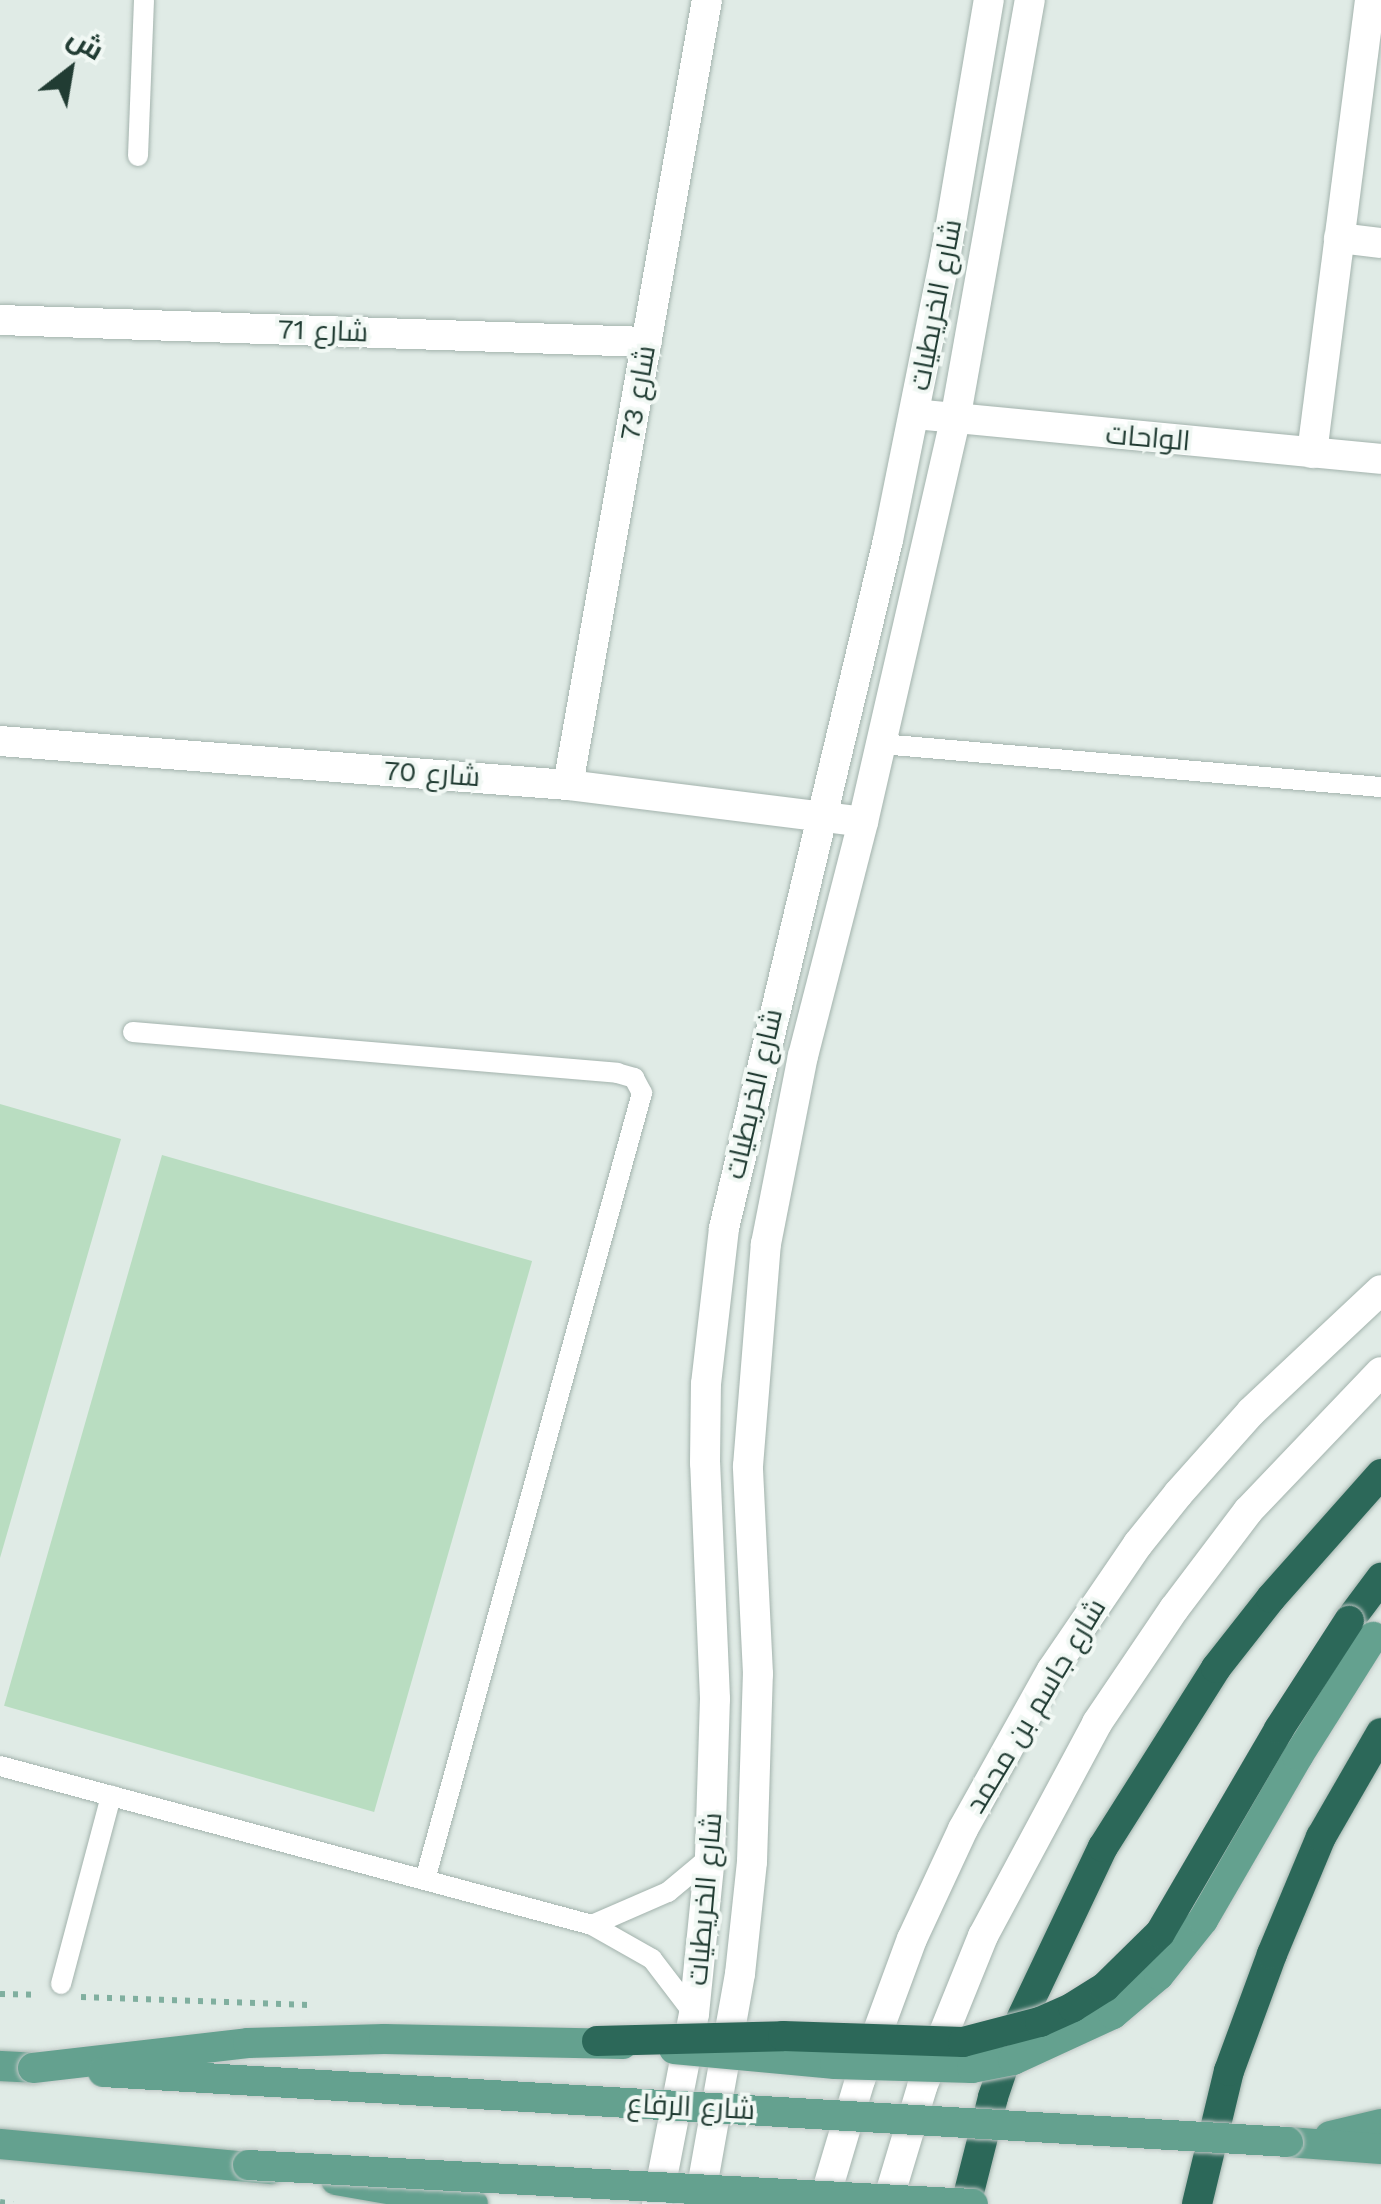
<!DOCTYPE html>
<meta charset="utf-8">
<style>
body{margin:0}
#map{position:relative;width:1381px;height:2204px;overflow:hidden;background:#e0ebe6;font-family:"Work Sans",Cairo,sans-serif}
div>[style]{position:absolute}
.green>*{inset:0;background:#b9ddc1;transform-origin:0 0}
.path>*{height:6px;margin-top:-3px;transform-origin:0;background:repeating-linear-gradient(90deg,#80af9f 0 5px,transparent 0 13px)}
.roads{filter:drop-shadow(0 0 2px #a3b3ad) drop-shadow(0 0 2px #a3b3ad)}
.lane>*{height:20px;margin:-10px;padding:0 10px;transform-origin:10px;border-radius:10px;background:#fff}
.street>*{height:30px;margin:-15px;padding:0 15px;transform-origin:15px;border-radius:15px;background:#fff}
.secondary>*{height:30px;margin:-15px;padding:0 15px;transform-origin:15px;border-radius:15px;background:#fff}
.primary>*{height:30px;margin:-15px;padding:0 15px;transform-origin:15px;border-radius:15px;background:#64a18f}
.highway>*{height:30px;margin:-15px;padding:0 15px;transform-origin:15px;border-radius:15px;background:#2c6859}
.bridges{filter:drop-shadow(0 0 2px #c1c8c6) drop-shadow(0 0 2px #c1c8c6)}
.primary-bridge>*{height:30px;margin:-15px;padding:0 15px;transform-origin:15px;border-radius:15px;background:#64a18f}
.highway-bridge>*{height:30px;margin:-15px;padding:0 15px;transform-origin:15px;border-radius:15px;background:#2c6859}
span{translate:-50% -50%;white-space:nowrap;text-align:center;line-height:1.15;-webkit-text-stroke:8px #f1f8f4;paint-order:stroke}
.street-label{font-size:28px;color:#213c33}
.north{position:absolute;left:20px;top:20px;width:100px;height:100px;-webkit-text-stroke:8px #f1f8f4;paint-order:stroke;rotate:31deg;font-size:28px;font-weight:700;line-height:40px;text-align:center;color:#213c33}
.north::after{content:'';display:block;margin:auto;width:35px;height:45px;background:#213c33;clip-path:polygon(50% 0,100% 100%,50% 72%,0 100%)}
</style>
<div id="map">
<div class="green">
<i style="clip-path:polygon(0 1104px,121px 1139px,0 1558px)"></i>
<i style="left:162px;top:1155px;width:385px;height:573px;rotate:16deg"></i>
</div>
<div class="path">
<i style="left:0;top:1994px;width:39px;rotate:1deg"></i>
<i style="left:81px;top:1997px;width:228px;rotate:2deg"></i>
<i style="left:0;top:2202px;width:13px;rotate:9deg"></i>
</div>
<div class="roads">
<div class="lane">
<i style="left:138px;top:156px;width:156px;rotate:-87.8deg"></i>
<i style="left:881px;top:744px;width:502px;rotate:4.92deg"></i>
<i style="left:133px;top:1032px;width:486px;rotate:4.8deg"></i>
<i style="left:617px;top:1073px;width:18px;rotate:16deg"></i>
<i style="left:634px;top:1078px;width:17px;rotate:62deg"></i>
<i style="left:642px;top:1093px;width:816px;rotate:105.42deg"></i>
<i style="left:0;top:1766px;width:613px;rotate:15.03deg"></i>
<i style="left:592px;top:1925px;width:69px;rotate:29.5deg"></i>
<i style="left:652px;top:1959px;width:69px;rotate:52.6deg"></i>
<i style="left:592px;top:1925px;width:83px;rotate:-23.5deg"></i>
<i style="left:668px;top:1892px;width:55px;rotate:-39.8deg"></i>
<i style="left:61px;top:1984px;width:195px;rotate:-75.1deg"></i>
</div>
<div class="street">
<i style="left:1339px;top:238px;width:42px;rotate:6.8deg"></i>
<i style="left:0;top:320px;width:647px;rotate:1.95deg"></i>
<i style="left:915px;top:414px;width:468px;rotate:5.5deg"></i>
<i style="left:1312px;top:453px;width:457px;rotate:-82.7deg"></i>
<i style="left:0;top:741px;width:570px;rotate:4.43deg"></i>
<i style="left:568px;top:785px;width:297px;rotate:7.1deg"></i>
<i style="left:568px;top:785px;width:797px;rotate:-79.96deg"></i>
</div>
<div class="secondary">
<i style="left:657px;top:2204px;width:194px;rotate:-79deg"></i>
<i style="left:694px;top:2014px;width:158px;rotate:-84.2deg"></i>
<i style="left:710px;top:1857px;width:158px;rotate:-88.2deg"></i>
<i style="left:715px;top:1699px;width:236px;rotate:-92.4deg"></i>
<i style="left:705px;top:1463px;width:79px;rotate:-89.3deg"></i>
<i style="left:706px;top:1384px;width:157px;rotate:-83.4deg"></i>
<i style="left:724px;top:1228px;width:707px;rotate:-76.59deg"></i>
<i style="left:888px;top:540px;width:293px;rotate:-78.6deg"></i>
<i style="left:946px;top:253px;width:257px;rotate:-80.4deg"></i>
<i style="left:699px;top:2204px;width:234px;rotate:-79.9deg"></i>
<i style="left:740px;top:1974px;width:113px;rotate:-83.9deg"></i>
<i style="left:752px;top:1862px;width:188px;rotate:-88.2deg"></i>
<i style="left:758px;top:1674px;width:208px;rotate:-92.8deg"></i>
<i style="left:748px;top:1466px;width:223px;rotate:-85.4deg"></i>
<i style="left:766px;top:1244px;width:192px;rotate:-78.9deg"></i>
<i style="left:803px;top:1056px;width:242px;rotate:-75.6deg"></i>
<i style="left:863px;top:822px;width:412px;rotate:-77.1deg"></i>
<i style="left:955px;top:420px;width:427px;rotate:-79.9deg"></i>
<i style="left:823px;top:2204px;width:129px;rotate:-73.4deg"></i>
<i style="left:860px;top:2080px;width:150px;rotate:-69.8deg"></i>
<i style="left:912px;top:1939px;width:121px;rotate:-65.1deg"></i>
<i style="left:963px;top:1829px;width:182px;rotate:-60.8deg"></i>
<i style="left:1052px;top:1670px;width:153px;rotate:-55.7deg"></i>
<i style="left:1138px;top:1544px;width:64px;rotate:-51.3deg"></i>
<i style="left:1178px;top:1494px;width:110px;rotate:-48.3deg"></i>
<i style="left:1251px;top:1412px;width:178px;rotate:-43.2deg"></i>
<i style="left:887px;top:2204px;width:122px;rotate:-73.3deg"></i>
<i style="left:922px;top:2087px;width:163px;rotate:-68deg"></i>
<i style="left:983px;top:1936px;width:242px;rotate:-61.8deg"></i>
<i style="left:1097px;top:1723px;width:138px;rotate:-56deg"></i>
<i style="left:1174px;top:1609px;width:123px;rotate:-52.9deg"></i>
<i style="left:1248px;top:1511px;width:192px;rotate:-46.3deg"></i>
</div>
<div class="primary">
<i style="left:0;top:2066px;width:33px;rotate:3deg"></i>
<i style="left:1330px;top:2136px;width:52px;rotate:-13.2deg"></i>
<i style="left:1288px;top:2142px;width:93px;rotate:4.3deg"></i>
<i style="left:0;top:2144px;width:272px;rotate:5.3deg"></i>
<i style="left:336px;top:2180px;width:139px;rotate:9.9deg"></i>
</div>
<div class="highway">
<i style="left:1349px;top:1621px;width:54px;rotate:-53.3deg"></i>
<i style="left:966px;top:2204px;width:110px;rotate:-75.8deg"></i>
<i style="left:993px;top:2097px;width:69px;rotate:-71.3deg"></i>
<i style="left:1015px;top:2032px;width:205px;rotate:-64.6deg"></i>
<i style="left:1103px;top:1847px;width:212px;rotate:-57.7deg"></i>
<i style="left:1216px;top:1668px;width:89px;rotate:-51.8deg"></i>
<i style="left:1271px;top:1598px;width:166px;rotate:-48.4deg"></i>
<i style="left:1197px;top:2204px;width:137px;rotate:-76.5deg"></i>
<i style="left:1229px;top:2071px;width:125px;rotate:-69.8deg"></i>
<i style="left:1272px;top:1954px;width:127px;rotate:-67.3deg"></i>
<i style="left:1321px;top:1837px;width:120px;rotate:-60deg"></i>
</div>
</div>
<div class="bridges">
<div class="primary-bridge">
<i style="left:674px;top:2049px;width:162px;rotate:5.3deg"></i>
<i style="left:835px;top:2064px;width:137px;rotate:1.7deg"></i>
<i style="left:972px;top:2068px;width:42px;rotate:-11deg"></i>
<i style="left:1013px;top:2060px;width:110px;rotate:-24.7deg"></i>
<i style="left:1113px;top:2014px;width:60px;rotate:-40.3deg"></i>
<i style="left:1159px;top:1975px;width:70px;rotate:-51.3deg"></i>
<i style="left:1203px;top:1920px;width:190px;rotate:-59.9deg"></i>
<i style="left:1298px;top:1756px;width:141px;rotate:-57.8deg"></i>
<i style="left:33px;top:2068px;width:216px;rotate:-6.6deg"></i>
<i style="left:248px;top:2043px;width:136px;rotate:-1.7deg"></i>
<i style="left:384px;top:2039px;width:239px;rotate:1.2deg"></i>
<i style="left:103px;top:2072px;width:1187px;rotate:3.38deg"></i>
<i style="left:248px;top:2165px;width:726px;rotate:3.08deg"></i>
</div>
<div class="highway-bridge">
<i style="left:597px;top:2041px;width:186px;rotate:-1.5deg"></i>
<i style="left:783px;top:2036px;width:180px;rotate:1.9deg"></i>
<i style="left:963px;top:2042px;width:80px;rotate:-14.6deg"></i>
<i style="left:1040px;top:2022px;width:36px;rotate:-24deg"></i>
<i style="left:1073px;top:2007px;width:38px;rotate:-32deg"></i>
<i style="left:1105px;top:1987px;width:77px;rotate:-44.5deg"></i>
<i style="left:1160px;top:1933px;width:236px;rotate:-59.7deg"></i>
<i style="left:1279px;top:1729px;width:129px;rotate:-57.1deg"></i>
</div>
</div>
<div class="street-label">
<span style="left:936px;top:305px;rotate:-79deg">شارع الخريطيات</span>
<span style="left:323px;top:331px;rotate:2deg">شارع 71</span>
<span style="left:638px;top:393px;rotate:-80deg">شارع 73</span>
<span style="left:1148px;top:438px;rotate:5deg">الواحات</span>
<span style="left:432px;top:774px;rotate:4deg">شارع 70</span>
<span style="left:754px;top:1094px;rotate:-77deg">شارع الخريطيات</span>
<span style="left:1036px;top:1706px;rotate:-59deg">شارع جاسم بن محمد</span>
<span style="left:705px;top:1899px;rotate:-85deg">شارع الخريطيات</span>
<span style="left:691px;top:2107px;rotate:3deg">شارع الرفاع</span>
</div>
<div class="north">ش</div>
</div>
